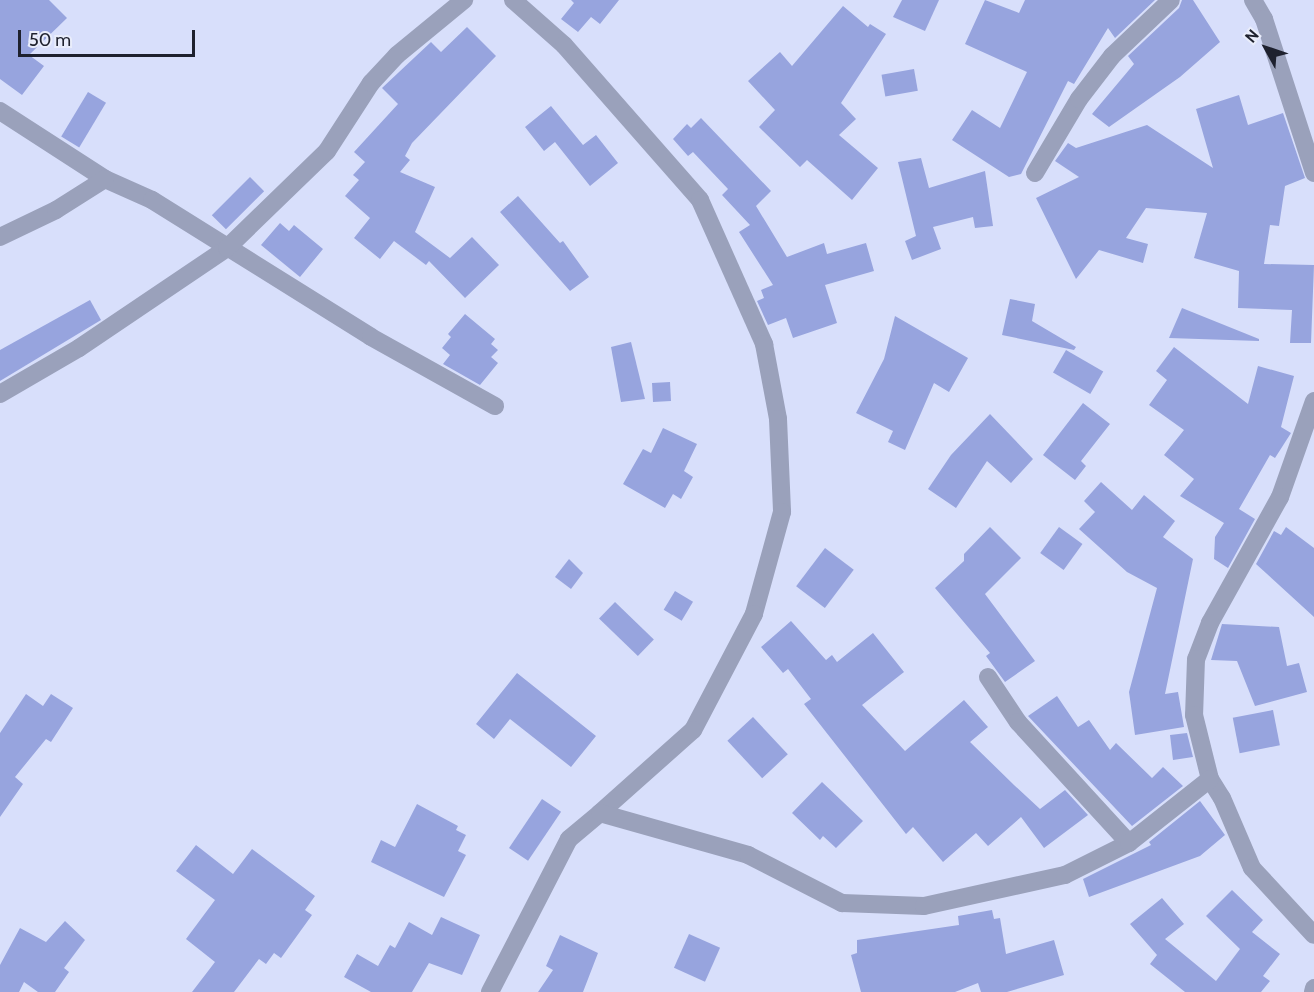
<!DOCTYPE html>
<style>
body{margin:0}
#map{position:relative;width:1314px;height:992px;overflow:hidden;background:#d8dffb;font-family:Cabin,sans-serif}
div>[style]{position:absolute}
.building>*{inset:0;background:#97a4de;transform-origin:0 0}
.minor>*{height:18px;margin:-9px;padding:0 9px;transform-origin:9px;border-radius:9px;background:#9aa1bb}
span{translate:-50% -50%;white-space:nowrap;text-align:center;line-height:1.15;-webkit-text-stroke:4.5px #e9edfb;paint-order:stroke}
.north{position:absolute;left:1236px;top:18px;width:60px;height:60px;-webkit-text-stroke:4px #e9edfb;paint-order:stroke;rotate:310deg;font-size:16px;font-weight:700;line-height:24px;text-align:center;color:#1e212e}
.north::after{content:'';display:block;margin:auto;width:21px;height:27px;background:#1e212e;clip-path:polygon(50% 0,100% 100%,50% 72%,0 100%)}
.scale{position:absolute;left:18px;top:30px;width:177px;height:27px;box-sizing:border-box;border:3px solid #1e212e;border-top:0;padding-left:8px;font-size:18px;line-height:21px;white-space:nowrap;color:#1e212e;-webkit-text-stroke:4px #e9edfb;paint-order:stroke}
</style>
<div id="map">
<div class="building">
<i style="clip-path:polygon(0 0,49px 0,67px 18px,29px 55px,44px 66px,22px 95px,0 79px)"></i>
<i style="clip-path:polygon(571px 0,619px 0,600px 24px,591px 17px,578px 32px,561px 19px,574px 3px)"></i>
<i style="clip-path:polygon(902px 0,939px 0,925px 31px,893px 17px)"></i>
<i style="clip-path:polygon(985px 0,1019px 13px,1025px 0,1155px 0,1115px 38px,1108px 28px,1074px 84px,1068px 81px,1021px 174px,1009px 177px,952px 140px,972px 110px,1000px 128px,1027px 72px,965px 44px)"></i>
<i style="clip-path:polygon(1182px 0,1193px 0,1220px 42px,1180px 77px,1109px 127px,1092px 114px,1134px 64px,1128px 56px,1179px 8px)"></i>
<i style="clip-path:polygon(843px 6px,868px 27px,870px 24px,886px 34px,841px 103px,856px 119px,839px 135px,878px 168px,852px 200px,807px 160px,800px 167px,759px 127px,775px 110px,748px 81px,780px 52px,792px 66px)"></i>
<i style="clip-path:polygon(467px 27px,496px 56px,412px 143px,405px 156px,410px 160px,400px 172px,435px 187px,415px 232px,450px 258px,472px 237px,499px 265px,465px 298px,429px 261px,426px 265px,394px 241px,380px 259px,354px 238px,370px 218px,345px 196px,359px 180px,353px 175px,365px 162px,354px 152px,398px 104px,382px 88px,431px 42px,441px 52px)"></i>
<i style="left:914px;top:69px;width:22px;height:33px;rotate:80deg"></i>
<i style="left:88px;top:92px;width:21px;height:52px;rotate:31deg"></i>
<i style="clip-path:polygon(1239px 95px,1248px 125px,1283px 113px,1305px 178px,1285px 186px,1279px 226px,1270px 225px,1264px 264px,1314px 265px,1311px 343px,1290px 343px,1292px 310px,1238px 308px,1239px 271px,1194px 258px,1207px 213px,1146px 208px,1126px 238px,1148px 244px,1143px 263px,1099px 250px,1076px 279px,1036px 198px,1079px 177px,1055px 161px,1068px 143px,1076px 148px,1147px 125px,1213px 168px,1196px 109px)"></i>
<i style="clip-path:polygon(551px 106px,583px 145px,596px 135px,618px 163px,590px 186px,555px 142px,544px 151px,525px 127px)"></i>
<i style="clip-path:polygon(701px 118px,771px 191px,756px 206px,787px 257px,824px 243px,827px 254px,866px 243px,874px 271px,825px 285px,837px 323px,793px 338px,786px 318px,768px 325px,757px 301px,764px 298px,761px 290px,773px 285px,739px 232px,750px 225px,722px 195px,728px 189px,693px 152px,688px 156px,673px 139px,687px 124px,691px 128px)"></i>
<i style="clip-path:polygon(921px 158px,929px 188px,985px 171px,993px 226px,975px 228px,973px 217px,933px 227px,941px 249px,912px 260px,905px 241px,916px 236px,898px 162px)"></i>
<i style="left:250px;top:177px;width:20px;height:54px;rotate:45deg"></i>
<i style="clip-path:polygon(518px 196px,560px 243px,563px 241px,589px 277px,570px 291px,500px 212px)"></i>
<i style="clip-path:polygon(280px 223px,289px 231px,294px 225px,323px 249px,300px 277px,261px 245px)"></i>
<i style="clip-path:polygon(1010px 299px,1035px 304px,1032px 321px,1076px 347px,1074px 350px,1002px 335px)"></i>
<i style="clip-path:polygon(90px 300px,101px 320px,0 381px,0 350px)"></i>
<i style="clip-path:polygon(1182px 308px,1259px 339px,1259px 341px,1169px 338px)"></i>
<i style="clip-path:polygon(465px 314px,495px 339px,491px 344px,498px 350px,491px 357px,498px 363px,480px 385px,443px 364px,450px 355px,442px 348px,451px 337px,448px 334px)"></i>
<i style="clip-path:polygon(895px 316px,968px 358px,949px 392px,934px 383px,905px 450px,888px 442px,893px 431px,856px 413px,884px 359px)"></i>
<i style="clip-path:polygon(631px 342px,645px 399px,621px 402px,611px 347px)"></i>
<i style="clip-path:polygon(1174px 347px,1248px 404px,1258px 366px,1294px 376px,1281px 427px,1291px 433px,1275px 458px,1270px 455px,1239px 509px,1255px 519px,1228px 568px,1214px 559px,1215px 537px,1224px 523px,1180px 496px,1194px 479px,1164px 455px,1184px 430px,1149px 405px,1167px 380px,1156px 371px)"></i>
<i style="left:1066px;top:350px;width:43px;height:26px;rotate:30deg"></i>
<i style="left:670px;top:382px;width:19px;height:18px;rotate:87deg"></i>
<i style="clip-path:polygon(1083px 403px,1110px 424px,1081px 461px,1086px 466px,1075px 480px,1043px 455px)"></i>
<i style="clip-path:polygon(990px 414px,1033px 459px,1011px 483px,987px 461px,956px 508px,928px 489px,951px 455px)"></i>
<i style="clip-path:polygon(663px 428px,697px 444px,684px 471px,693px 477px,681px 499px,673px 494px,665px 508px,623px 484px,643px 449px,651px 453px)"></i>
<i style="clip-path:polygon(1101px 482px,1132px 510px,1144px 495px,1175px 521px,1163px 537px,1193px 559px,1165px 694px,1178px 692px,1184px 727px,1135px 735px,1129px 692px,1157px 588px,1127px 572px,1079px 529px,1095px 512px,1084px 501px)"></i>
<i style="clip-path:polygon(990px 527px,1021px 558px,985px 594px,1035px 661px,1005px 682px,986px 656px,990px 653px,935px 588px,964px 561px,964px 554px)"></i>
<i style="left:1059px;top:527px;width:29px;height:32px;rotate:36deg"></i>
<i style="clip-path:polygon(1286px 527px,1314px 548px,1314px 617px,1256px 564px,1274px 531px,1281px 535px)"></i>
<i style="left:825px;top:548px;width:36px;height:48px;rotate:37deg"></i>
<i style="clip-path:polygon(569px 559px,583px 573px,571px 589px,555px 577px)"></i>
<i style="left:675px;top:591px;width:21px;height:22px;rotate:31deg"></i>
<i style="left:615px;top:602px;width:54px;height:23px;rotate:44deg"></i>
<i style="clip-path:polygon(791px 621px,826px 660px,832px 655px,837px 662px,873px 633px,904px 672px,862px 705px,905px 751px,964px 700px,988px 727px,970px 742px,1014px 785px,1040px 809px,1065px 790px,1088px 815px,1044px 848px,1021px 817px,988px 846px,976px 833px,943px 862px,913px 827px,906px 834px,804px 704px,811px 699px,788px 669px,783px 673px,761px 647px)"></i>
<i style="clip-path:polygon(1222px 624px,1279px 627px,1287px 666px,1299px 663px,1307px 692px,1255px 706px,1237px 661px,1211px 660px)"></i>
<i style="clip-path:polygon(517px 673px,596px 736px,571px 767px,510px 719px,494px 739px,476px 724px)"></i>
<i style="clip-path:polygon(26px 694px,43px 706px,51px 694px,73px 708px,51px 742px,46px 739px,15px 777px,23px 784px,0 817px,0 733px)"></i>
<i style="clip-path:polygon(1057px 696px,1078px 727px,1089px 720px,1110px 750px,1116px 743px,1152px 778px,1163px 767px,1183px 786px,1132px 826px,1028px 716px)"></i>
<i style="left:1273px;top:710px;width:36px;height:41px;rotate:79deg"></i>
<i style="left:753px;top:717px;width:51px;height:35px;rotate:47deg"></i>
<i style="clip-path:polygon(1187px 733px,1193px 757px,1173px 760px,1170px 735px)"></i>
<i style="clip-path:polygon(822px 782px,863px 821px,836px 848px,823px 836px,820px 840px,792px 813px)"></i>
<i style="left:542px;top:799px;width:23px;height:59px;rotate:34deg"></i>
<i style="clip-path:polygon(1200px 801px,1225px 835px,1200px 856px,1089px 897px,1083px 879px,1151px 845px,1149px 842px)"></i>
<i style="clip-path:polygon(417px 804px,458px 826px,456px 830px,466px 835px,458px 851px,466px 855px,444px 897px,371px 862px,381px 840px,395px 847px)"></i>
<i style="clip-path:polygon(196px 845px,233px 874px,252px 849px,315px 896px,305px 910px,312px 915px,281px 958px,274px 953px,266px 964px,259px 959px,234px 992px,192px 992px,215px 962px,186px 939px,215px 900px,176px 871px)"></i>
<i style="clip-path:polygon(1232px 890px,1263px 920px,1252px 932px,1280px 954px,1263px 976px,1270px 981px,1261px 992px,1185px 992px,1150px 964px,1157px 955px,1130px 924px,1162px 898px,1184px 924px,1165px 939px,1216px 981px,1240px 949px,1206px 916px)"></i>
<i style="clip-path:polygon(992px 910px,994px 919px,1000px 918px,1006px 954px,1054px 940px,1064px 975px,1007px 992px,981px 992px,978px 983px,955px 992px,861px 992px,851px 955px,857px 953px,857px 940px,959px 925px,958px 916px)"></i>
<i style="clip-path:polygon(441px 917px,480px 935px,462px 975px,429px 963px,412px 992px,371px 992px,344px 977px,357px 954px,378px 966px,390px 945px,395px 948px,409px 922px,432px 935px)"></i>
<i style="clip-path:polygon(65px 921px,85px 940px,64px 968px,69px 972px,55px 992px,38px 992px,24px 982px,19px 992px,0 992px,0 965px,20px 928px,46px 942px)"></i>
<i style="left:689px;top:934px;width:34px;height:37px;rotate:24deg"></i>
<i style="clip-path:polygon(560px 935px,598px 953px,583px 992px,538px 992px,553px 970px,546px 966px)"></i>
</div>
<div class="minor">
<i style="left:513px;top:0;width:68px;rotate:41.4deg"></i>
<i style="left:564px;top:45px;width:206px;rotate:48.7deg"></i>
<i style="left:700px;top:200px;width:158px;rotate:66deg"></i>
<i style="left:764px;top:344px;width:76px;rotate:79.4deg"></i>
<i style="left:778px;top:419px;width:93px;rotate:87.5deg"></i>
<i style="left:782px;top:512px;width:106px;rotate:105.4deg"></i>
<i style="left:754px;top:614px;width:131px;rotate:117.7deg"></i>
<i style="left:693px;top:730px;width:125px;rotate:138.3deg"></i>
<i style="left:1253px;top:0;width:22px;rotate:60deg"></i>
<i style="left:1264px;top:19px;width:162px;rotate:72deg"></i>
<i style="left:0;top:111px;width:125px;rotate:32.9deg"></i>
<i style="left:105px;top:179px;width:51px;rotate:24.1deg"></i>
<i style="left:152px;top:200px;width:258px;rotate:32deg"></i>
<i style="left:371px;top:337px;width:142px;rotate:29.1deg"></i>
<i style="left:1035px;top:173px;width:86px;rotate:-59.3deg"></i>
<i style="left:1079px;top:99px;width:54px;rotate:-52.5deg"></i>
<i style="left:1112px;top:56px;width:81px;rotate:-43.5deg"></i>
<i style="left:0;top:237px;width:62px;rotate:-25.7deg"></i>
<i style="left:56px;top:210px;width:58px;rotate:-32.3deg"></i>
<i style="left:0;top:394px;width:91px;rotate:-30.2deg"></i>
<i style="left:79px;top:348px;width:179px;rotate:-34deg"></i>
<i style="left:227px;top:248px;width:139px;rotate:-44.1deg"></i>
<i style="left:327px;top:151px;width:81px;rotate:-57.1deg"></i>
<i style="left:371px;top:83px;width:38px;rotate:-47deg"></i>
<i style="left:397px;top:55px;width:87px;rotate:-39.4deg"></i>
<i style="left:1314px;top:401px;width:102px;rotate:109.5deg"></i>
<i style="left:1280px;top:497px;width:144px;rotate:119.1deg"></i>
<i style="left:1210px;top:623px;width:39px;rotate:111deg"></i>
<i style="left:1196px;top:659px;width:56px;rotate:92deg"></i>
<i style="left:1194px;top:715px;width:66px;rotate:76deg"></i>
<i style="left:1210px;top:779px;width:22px;rotate:58deg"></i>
<i style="left:1222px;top:798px;width:76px;rotate:66.8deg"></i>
<i style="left:1252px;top:868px;width:91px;rotate:47.2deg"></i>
<i style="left:988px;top:677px;width:54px;rotate:56.3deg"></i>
<i style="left:1018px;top:722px;width:164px;rotate:47.5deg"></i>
<i style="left:490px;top:992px;width:172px;rotate:-62.7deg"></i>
<i style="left:569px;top:839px;width:40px;rotate:-40deg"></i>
<i style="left:600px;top:813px;width:154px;rotate:15.8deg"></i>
<i style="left:748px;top:855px;width:106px;rotate:27.1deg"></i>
<i style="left:842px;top:903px;width:82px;rotate:2.1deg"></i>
<i style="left:924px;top:906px;width:144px;rotate:-12.4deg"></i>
<i style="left:1065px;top:875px;width:72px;rotate:-26.6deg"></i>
<i style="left:1129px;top:843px;width:103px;rotate:-38.3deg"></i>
<i style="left:1313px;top:992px;width:4px;rotate:-76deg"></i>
</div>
<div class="north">N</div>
<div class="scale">50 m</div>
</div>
